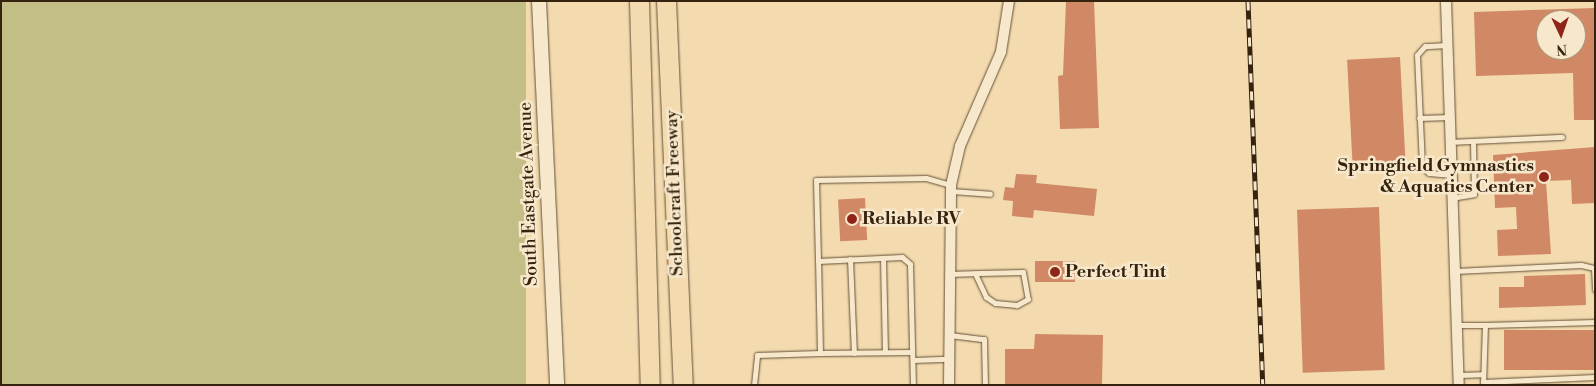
<!DOCTYPE html>
<style>
body{margin:0}
#map{position:relative;width:1596px;height:386px;overflow:hidden;background:#f3dbaf;font-family:"Libre Bodoni",serif}
div>[style]{position:absolute}
.green>*{inset:0;background:#c2be86;transform-origin:0 0}
.building>*{inset:0;background:#d18864;transform-origin:0 0}
.roads{filter:drop-shadow(0 0 1px #645037) drop-shadow(0 0 1px #645037)}
.lane>*{height:5px;margin:-2.5px;padding:0 2.5px;transform-origin:2.5px;border-radius:2.5px;background:#f7e8cb}
.street>*{height:10px;margin:-5px;padding:0 5px;transform-origin:5px;border-radius:5px;background:#f7e8cb}
.secondary>*{height:14px;margin:-7px;padding:0 7px;transform-origin:7px;border-radius:7px;background:#f7e8cb}
.highway>*{height:19px;margin:-9.5px;padding:0 9.5px;transform-origin:9.5px;border-radius:9.5px;background:#f3dbaf}
.rail>*{height:5px;margin-top:-2.5px;transform-origin:0;background:repeating-linear-gradient(90deg,#f7e8cb 0 9px,#35220f 0 18px);box-sizing:border-box;border-block:1px solid #35220f}
.dots>*{width:14px;height:14px;translate:-50% -50%;box-sizing:border-box;border:2px solid #f7e8cb;border-radius:50%}
span{translate:-50% -50%;white-space:nowrap;text-align:center;line-height:1.15;-webkit-text-stroke:5px #f7e8cb;paint-order:stroke}
.poi-label{font-size:18px;color:#35220f;font-weight:700}
.right{translate:-100% -50%;text-align:right}
.left{translate:0 -50%;text-align:left}
.street-label{font-size:18px;color:#35220f}
.frame{position:absolute;inset:0;border:2px solid #35220f;pointer-events:none}
.north{position:absolute;left:1536px;top:10px;width:50px;height:50px;box-sizing:border-box;background:#f7e8cb;border:1px solid #a99980;border-radius:50%;rotate:177deg;font-size:14px;font-weight:700;line-height:20px;text-align:center;color:#35220f}
.north::after{content:'';display:block;margin:auto;width:18px;height:22px;background:#8f2418;clip-path:polygon(50% 0,100% 100%,50% 72%,0 100%)}
</style>
<div id="map">
<div class="green">
<i style="left:1px;top:1px;width:525px;height:384px"></i>
</div>
<div class="building">
<i style="clip-path:polygon(1066px 1px,1094px 1px,1099px 128px,1060px 129px,1058px 76px,1063px 75px)"></i>
<i style="clip-path:polygon(evenodd,1595px 8px,1595px 120px,1574px 120px,1573px 73px,1476px 76px,1474px 12px,1595px 8px,1546px 20px,1576px 20px,1576px 50px,1546px 50px,1546px 20px)"></i>
<i style="left:1400px;top:57px;width:114px;height:53px;rotate:87deg"></i>
<i style="clip-path:polygon(1595px 147px,1595px 203px,1572px 204px,1571px 180px,1546px 181px,1551px 254px,1498px 256px,1497px 230px,1517px 229px,1516px 207px,1495px 208px,1493px 155px)"></i>
<i style="clip-path:polygon(1016px 174px,1037px 175px,1036px 183px,1097px 189px,1094px 216px,1034px 210px,1033px 218px,1012px 216px,1013px 201px,1003px 200px,1005px 187px,1014px 188px)"></i>
<i style="left:865px;top:198px;width:42px;height:27px;rotate:87deg"></i>
<i style="left:1379px;top:207px;width:163px;height:82px;rotate:88deg"></i>
<i style="left:1035px;top:261px;width:40px;height:21px"></i>
<i style="clip-path:polygon(1585px 274px,1586px 305px,1499px 308px,1499px 287px,1524px 287px,1524px 276px)"></i>
<i style="left:1595px;top:330px;width:40px;height:91px;rotate:90deg"></i>
<i style="clip-path:polygon(1035px 334px,1103px 335px,1102px 385px,1005px 385px,1005px 349px,1034px 349px)"></i>
</div>
<div class="roads">
<div class="lane">
<i style="left:1447px;top:45px;width:22px;rotate:177deg"></i>
<i style="left:1425px;top:46px;width:12px;rotate:132deg"></i>
<i style="left:1417px;top:55px;width:112px;rotate:87.4deg"></i>
<i style="left:1422px;top:167px;width:9px;rotate:41deg"></i>
<i style="left:1429px;top:173px;width:22px;rotate:5deg"></i>
<i style="left:1419px;top:118px;width:31px;rotate:-2deg"></i>
<i style="left:1451px;top:142px;width:111px;rotate:-2.6deg"></i>
<i style="left:951px;top:191px;width:39px;rotate:4deg"></i>
<i style="left:1452px;top:198px;width:22px;rotate:-10deg"></i>
<i style="left:1474px;top:194px;width:53px;rotate:-91.1deg"></i>
<i style="left:883px;top:258px;width:94px;rotate:88.8deg"></i>
<i style="left:850px;top:259px;width:94px;rotate:87.6deg"></i>
<i style="left:818px;top:261px;width:81px;rotate:-91.4deg"></i>
<i style="left:816px;top:180px;width:110px;rotate:-1deg"></i>
<i style="left:926px;top:178px;width:26px;rotate:16deg"></i>
<i style="left:1455px;top:271px;width:126px;rotate:-2.7deg"></i>
<i style="left:1581px;top:265px;width:13px;rotate:13deg"></i>
<i style="left:1594px;top:268px;width:22px;rotate:87deg"></i>
<i style="left:948px;top:274px;width:32px;rotate:-2deg"></i>
<i style="left:980px;top:273px;width:43px;rotate:-1.3deg"></i>
<i style="left:1023px;top:272px;width:27px;rotate:80deg"></i>
<i style="left:1028px;top:299px;width:13px;rotate:151deg"></i>
<i style="left:1017px;top:305px;width:22px;rotate:-175deg"></i>
<i style="left:995px;top:303px;width:11px;rotate:-146deg"></i>
<i style="left:986px;top:297px;width:26px;rotate:-115deg"></i>
<i style="left:1456px;top:325px;width:29px"></i>
<i style="left:949px;top:335px;width:35px;rotate:7deg"></i>
<i style="left:984px;top:339px;width:46px;rotate:88.8deg"></i>
<i style="left:820px;top:353px;width:92px;rotate:-0.6deg"></i>
<i style="left:913px;top:360px;width:35px;rotate:-2deg"></i>
<i style="left:1459px;top:375px;width:23px;rotate:-2deg"></i>
<i style="left:1483px;top:382px;width:112px;rotate:-2.6deg"></i>
<i style="left:754px;top:385px;width:30px;rotate:-84deg"></i>
<i style="left:757px;top:355px;width:63px;rotate:-1.8deg"></i>
<i style="left:820px;top:353px;width:92px;rotate:-91.2deg"></i>
<i style="left:818px;top:261px;width:84px;rotate:-2.7deg"></i>
<i style="left:902px;top:257px;width:11px;rotate:41deg"></i>
<i style="left:910px;top:264px;width:121px;rotate:88.6deg"></i>
<i style="left:1483px;top:385px;width:60px;rotate:-88.1deg"></i>
<i style="left:1485px;top:325px;width:110px;rotate:-1.6deg"></i>
</div>
<div class="street">
<i style="left:1446px;top:1px;width:384px;rotate:88.1deg"></i>
<i style="left:949px;top:385px;width:200px;rotate:-89.4deg"></i>
<i style="left:951px;top:185px;width:40px;rotate:-77deg"></i>
<i style="left:960px;top:146px;width:103px;rotate:-66.4deg"></i>
<i style="left:1001px;top:52px;width:52px;rotate:-81.1deg"></i>
</div>
<div class="secondary">
<i style="left:539px;top:1px;width:384px;rotate:87.3deg"></i>
</div>
<div class="highway">
<i style="left:639px;top:1px;width:384px;rotate:88.4deg"></i>
<i style="left:666px;top:1px;width:384px;rotate:87.5deg"></i>
</div>
</div>
<div class="rail">
<i style="left:1248px;top:1px;width:384px;rotate:87.8deg"></i>
</div>
<div class="dots">
<i style="left:1544px;top:177px;background:#8f2418"></i>
<i style="left:852px;top:219px;background:#8f2418"></i>
<i style="left:1055px;top:272px;background:#8f2418"></i>
</div>
<div class="poi-label">
<span class="right" style="left:1534px;top:177px">Springfield Gymnastics<br>&amp; Aquatics Center</span>
<span class="left" style="left:862px;top:219px">Reliable RV</span>
<span class="left" style="left:1065px;top:272px">Perfect Tint</span>
</div>
<div class="street-label">
<span style="left:675px;top:193px;rotate:-92deg">Schoolcraft Freeway</span>
<span style="left:529px;top:194px;rotate:-92deg">South Eastgate Avenue</span>
</div>
<div class="frame"></div>
<div class="north">N</div>
</div>
